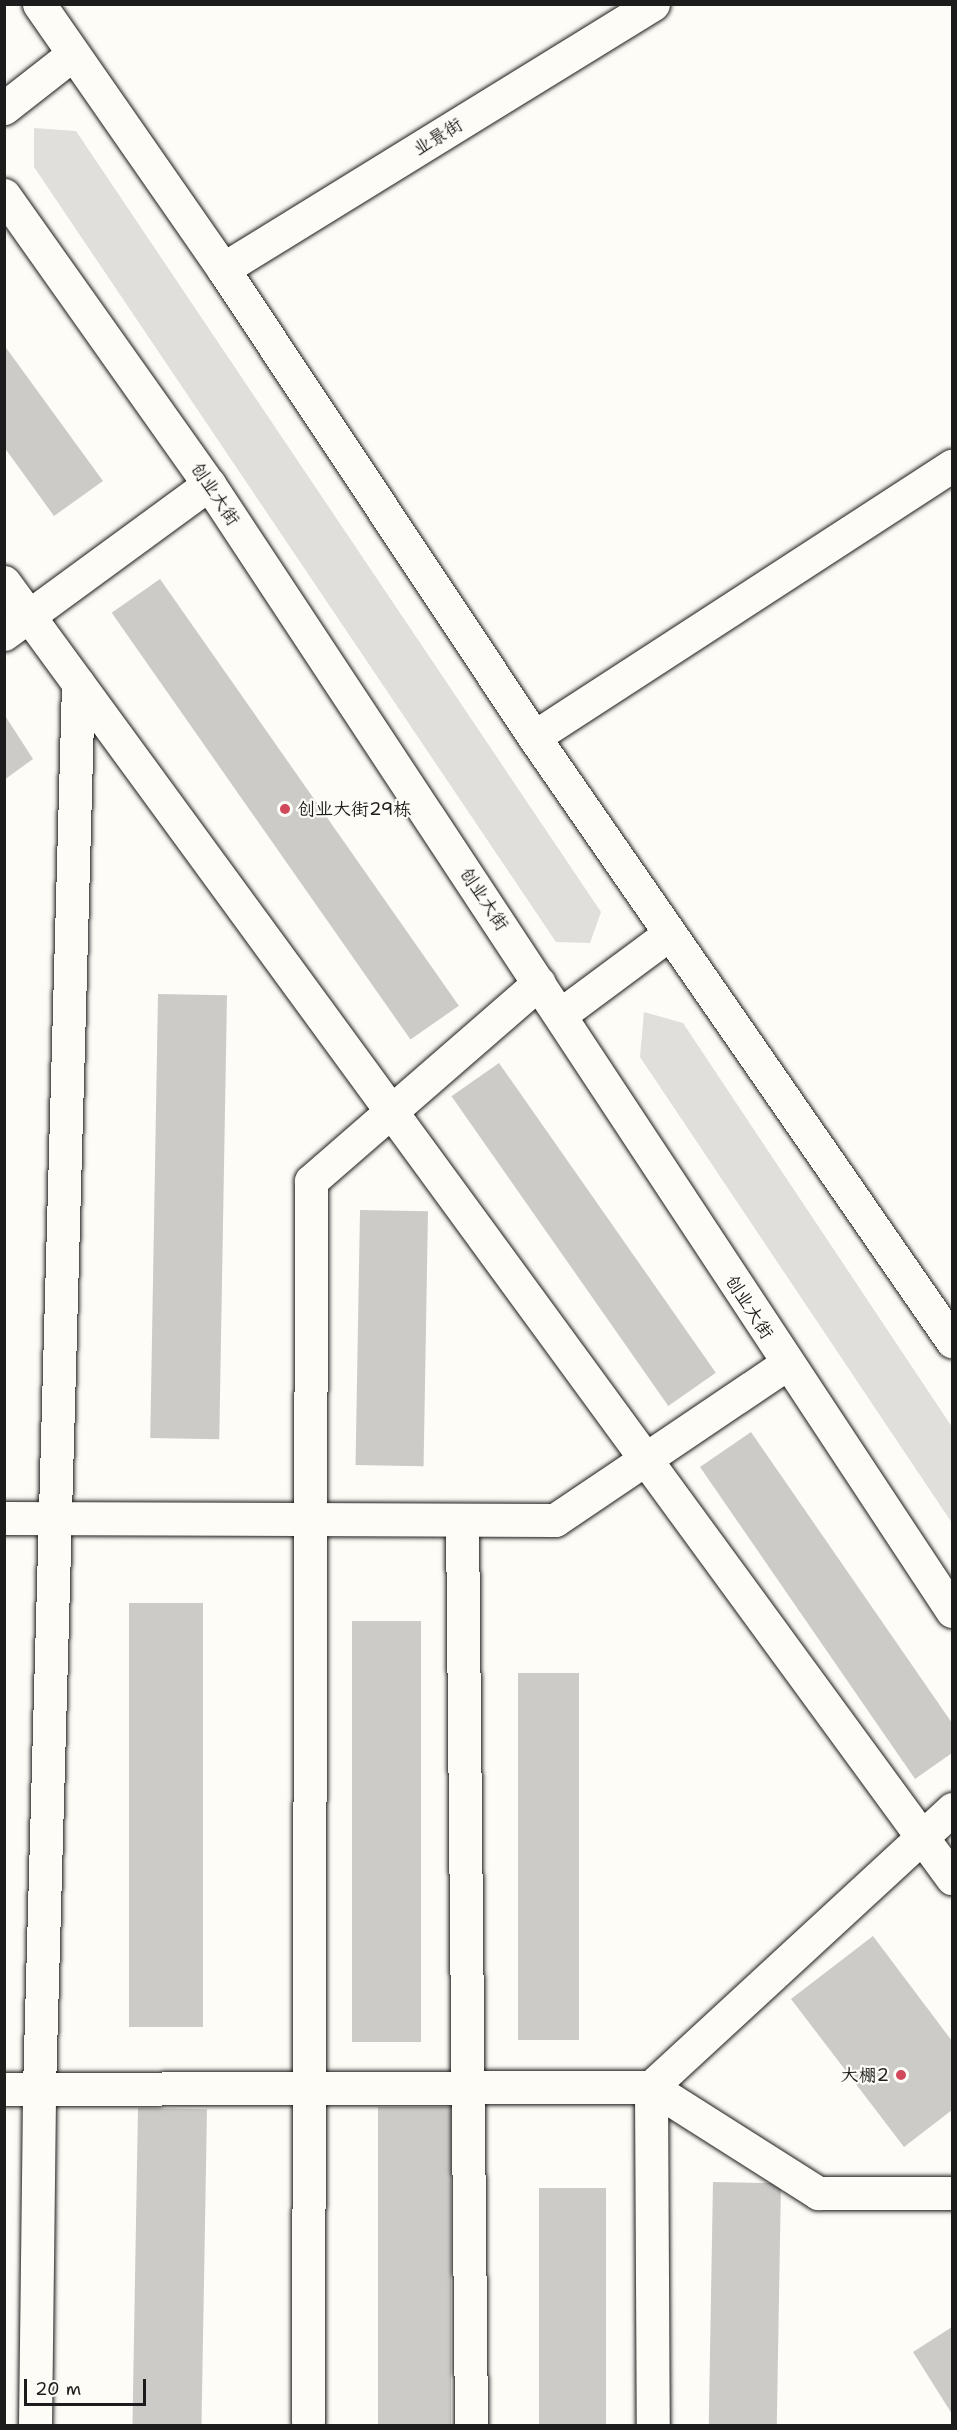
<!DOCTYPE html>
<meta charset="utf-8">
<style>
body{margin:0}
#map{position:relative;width:957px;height:2430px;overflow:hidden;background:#fdfcf7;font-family:"Shantell Sans","LXGW WenKai TC",sans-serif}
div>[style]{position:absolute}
.green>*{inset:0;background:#e0dfdb}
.building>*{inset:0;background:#cccbc8;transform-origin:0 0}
.roads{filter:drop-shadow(0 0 2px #1c1c1c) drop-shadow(0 0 2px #1c1c1c)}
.minor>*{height:33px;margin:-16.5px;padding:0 16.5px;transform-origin:16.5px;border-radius:16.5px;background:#fdfcf7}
.major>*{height:33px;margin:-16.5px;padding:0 16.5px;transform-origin:16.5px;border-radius:16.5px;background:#fdfcf7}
.dots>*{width:16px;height:16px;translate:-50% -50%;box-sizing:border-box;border:3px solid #fdfcf7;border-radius:50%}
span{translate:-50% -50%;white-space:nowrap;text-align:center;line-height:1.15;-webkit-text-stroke:4.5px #fdfcf7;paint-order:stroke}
.street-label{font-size:18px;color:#1c1c1c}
.poi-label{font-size:18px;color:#1c1c1c}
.left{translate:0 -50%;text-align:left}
.right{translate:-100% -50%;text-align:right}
.frame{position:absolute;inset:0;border:6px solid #1c1c1c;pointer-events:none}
.scale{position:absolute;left:24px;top:2379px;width:122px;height:27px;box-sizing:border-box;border:3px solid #1c1c1c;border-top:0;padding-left:8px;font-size:18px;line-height:21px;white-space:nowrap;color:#1c1c1c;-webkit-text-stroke:4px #fdfcf7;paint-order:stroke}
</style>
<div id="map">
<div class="green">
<i style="clip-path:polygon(34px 128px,76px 131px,601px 912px,590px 943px,556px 942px,34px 167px)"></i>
<i style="clip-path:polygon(644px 1012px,683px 1023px,952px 1427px,952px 1523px,640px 1057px)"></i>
</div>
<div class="building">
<i style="clip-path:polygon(4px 345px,103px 481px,54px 516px,4px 447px)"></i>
<i style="left:160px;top:579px;width:521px;height:59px;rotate:55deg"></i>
<i style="clip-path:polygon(4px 714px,33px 759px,4px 780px)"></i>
<i style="left:158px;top:994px;width:69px;height:444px;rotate:1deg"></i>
<i style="left:499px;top:1063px;width:378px;height:58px;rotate:55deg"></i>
<i style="left:360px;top:1210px;width:68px;height:255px;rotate:1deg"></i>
<i style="clip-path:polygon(751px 1432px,952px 1723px,952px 1753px,915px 1779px,700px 1467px)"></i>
<i style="left:129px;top:1603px;width:74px;height:424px"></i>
<i style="left:352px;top:1621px;width:69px;height:421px"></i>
<i style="left:579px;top:1673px;width:367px;height:61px;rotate:90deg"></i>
<i style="clip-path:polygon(873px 1936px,952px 2041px,952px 2110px,904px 2147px,791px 1999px)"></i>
<i style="left:378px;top:2107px;width:73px;height:319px"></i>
<i style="left:138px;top:2108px;width:69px;height:318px;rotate:1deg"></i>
<i style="left:713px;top:2182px;width:68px;height:244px;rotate:1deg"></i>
<i style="left:539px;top:2188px;width:67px;height:238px"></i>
<i style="clip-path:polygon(952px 2327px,952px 2414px,913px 2352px)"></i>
</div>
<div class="roads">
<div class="minor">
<i style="left:223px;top:269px;width:505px;rotate:-31.64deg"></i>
<i style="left:4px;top:582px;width:1606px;rotate:53.82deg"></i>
<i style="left:4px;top:634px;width:254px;rotate:-36.2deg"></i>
<i style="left:534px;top:737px;width:498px;rotate:-33deg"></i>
<i style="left:4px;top:1518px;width:551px;rotate:0.21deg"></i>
<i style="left:555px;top:1520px;width:279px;rotate:-34deg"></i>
<i style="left:462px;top:1520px;width:906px;rotate:89.43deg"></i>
<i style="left:651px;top:2087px;width:339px;rotate:89.7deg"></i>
<i style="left:651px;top:2087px;width:198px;rotate:32.4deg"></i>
<i style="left:818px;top:2193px;width:134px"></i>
<i style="left:4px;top:2089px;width:647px;rotate:-0.18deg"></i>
<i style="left:651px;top:2087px;width:410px;rotate:-42.7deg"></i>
<i style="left:308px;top:2421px;width:1240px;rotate:-89.86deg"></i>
<i style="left:311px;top:1181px;width:302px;rotate:-41deg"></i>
<i style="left:35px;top:2426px;width:337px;rotate:-89.3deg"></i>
<i style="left:39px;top:2089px;width:1406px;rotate:-88.41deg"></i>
</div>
<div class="major">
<i style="left:39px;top:4px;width:323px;rotate:55.2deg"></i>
<i style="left:223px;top:269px;width:562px;rotate:56.39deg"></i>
<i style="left:534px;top:737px;width:735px;rotate:55.31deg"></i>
<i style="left:4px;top:108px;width:88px;rotate:-38deg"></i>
<i style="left:4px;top:195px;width:354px;rotate:54.7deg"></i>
<i style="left:209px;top:484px;width:1350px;rotate:56.6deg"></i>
<i style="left:560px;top:1015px;width:136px;rotate:-36.6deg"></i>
</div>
</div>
<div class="dots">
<i style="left:285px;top:809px;background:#d1495b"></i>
<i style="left:901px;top:2075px;background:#d1495b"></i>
</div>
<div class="street-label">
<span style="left:438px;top:137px;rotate:-32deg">业景街</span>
<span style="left:215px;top:494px;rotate:56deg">创业大街</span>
<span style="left:484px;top:899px;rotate:56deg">创业大街</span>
<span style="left:749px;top:1307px;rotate:57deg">创业大街</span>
</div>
<div class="poi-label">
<span class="left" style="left:297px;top:809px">创业大街29栋</span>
<span class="right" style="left:889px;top:2075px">大棚2</span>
</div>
<div class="frame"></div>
<div class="scale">20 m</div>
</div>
